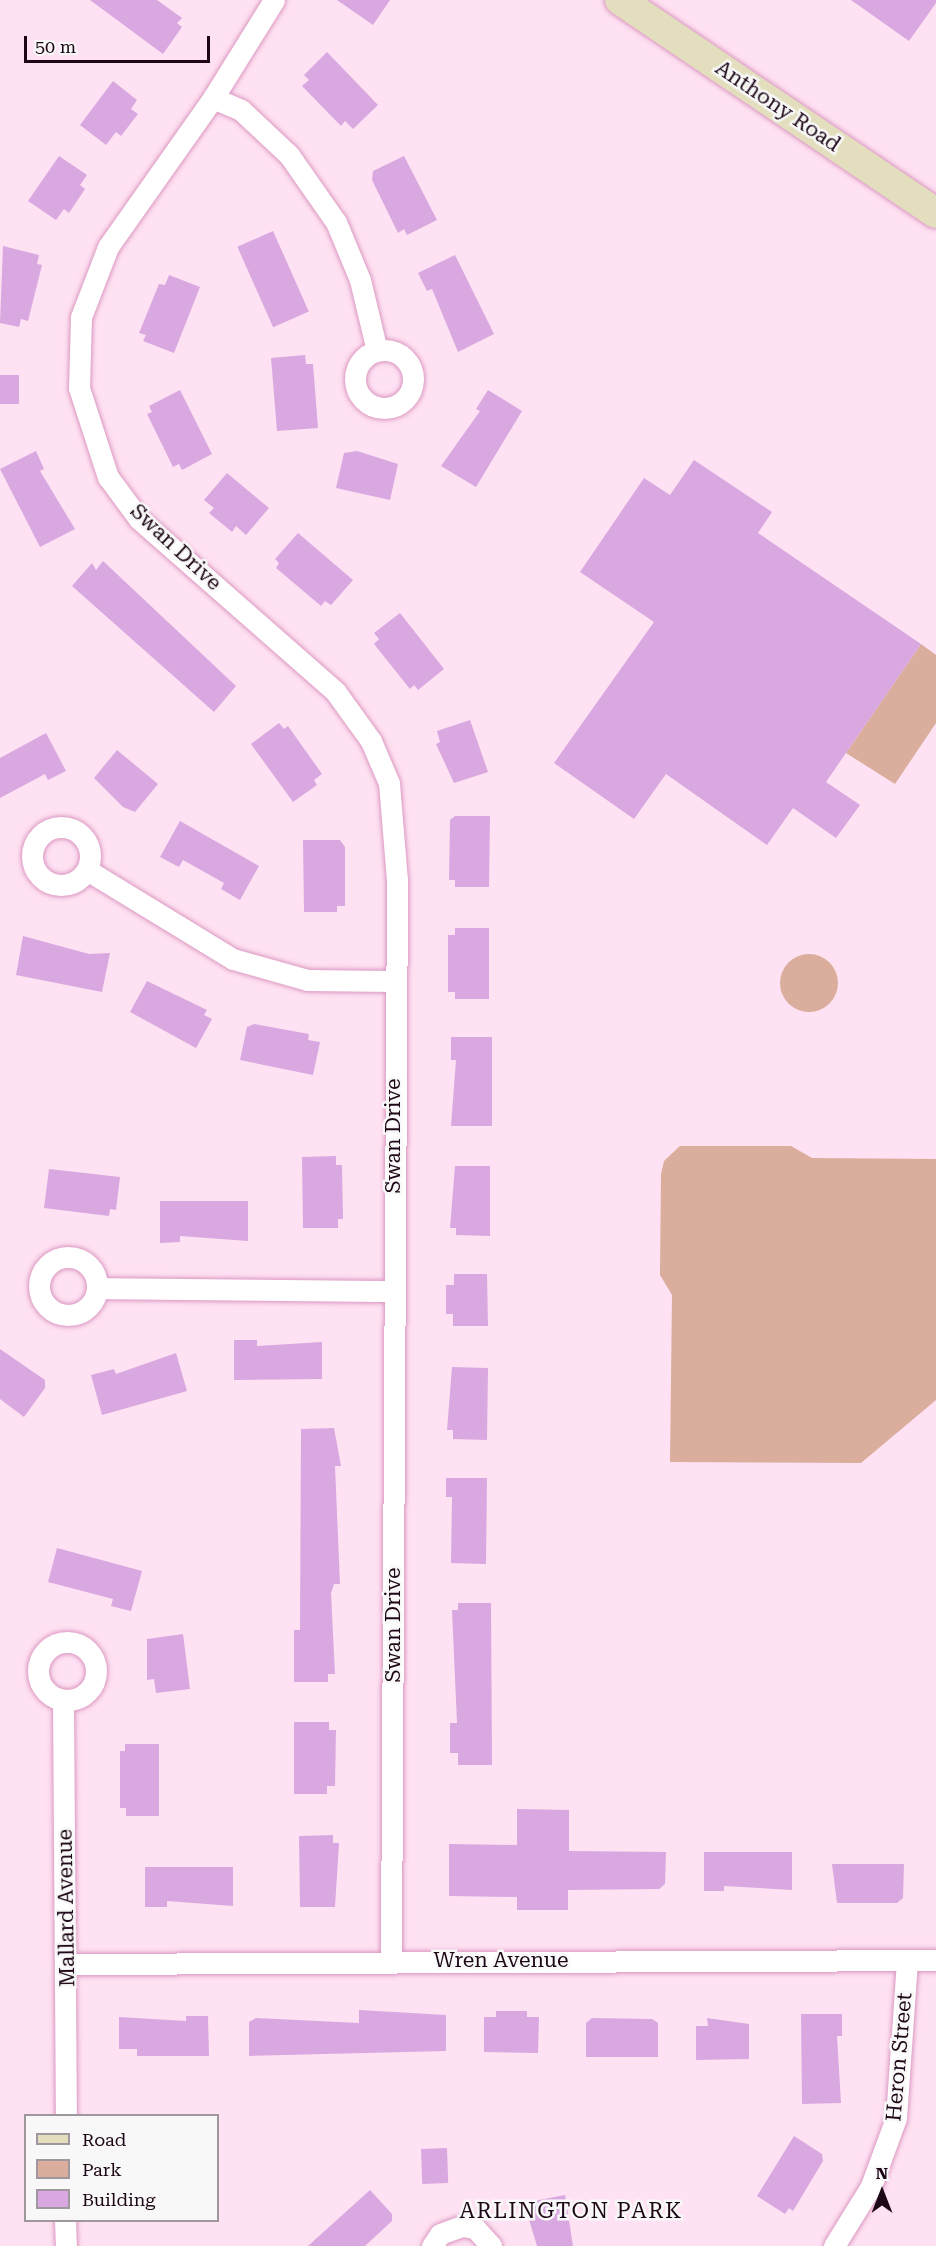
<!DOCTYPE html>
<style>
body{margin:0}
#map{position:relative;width:936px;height:2246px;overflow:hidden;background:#fee1f2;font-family:"Roboto Serif",serif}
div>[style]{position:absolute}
.green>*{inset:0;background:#dbad9c}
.round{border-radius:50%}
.building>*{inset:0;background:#d9a8e0;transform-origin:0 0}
.roads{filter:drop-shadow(0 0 2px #dc98c2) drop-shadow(0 0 2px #dc98c2)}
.street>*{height:21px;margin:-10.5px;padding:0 10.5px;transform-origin:10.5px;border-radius:10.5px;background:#fff}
.street>.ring{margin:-10.5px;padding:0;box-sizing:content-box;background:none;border:21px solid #fff;border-radius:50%}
.secondary>*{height:30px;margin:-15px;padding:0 15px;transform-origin:15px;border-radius:15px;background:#e3dfbe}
span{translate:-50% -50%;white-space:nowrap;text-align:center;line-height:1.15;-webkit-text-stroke:5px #f8f8f8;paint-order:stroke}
.street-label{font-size:21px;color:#1d0616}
.neighbourhood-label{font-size:22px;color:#1d0616;letter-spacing:1.5px}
.legend{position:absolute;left:24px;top:2114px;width:195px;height:108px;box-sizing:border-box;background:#f8f8f8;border:2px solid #a0979e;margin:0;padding:8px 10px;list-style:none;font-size:18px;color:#1d0616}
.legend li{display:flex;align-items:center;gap:12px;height:30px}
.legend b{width:30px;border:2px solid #a0979e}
.north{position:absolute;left:852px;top:2162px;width:60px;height:60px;-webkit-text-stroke:4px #f8f8f8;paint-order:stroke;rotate:0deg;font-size:16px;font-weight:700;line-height:24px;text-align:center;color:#1d0616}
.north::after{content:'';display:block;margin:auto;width:21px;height:27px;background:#1d0616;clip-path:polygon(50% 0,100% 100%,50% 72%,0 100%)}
.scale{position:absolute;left:24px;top:36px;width:186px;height:27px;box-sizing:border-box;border:3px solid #1d0616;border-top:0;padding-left:8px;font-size:18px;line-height:21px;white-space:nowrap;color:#1d0616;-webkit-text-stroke:4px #f8f8f8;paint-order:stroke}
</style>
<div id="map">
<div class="green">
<i style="clip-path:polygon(921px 644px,936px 655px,936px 723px,895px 784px,846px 753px)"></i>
<i class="round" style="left:780px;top:954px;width:58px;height:58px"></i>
<i style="clip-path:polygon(680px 1146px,791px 1146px,812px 1158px,936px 1159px,936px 1400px,861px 1463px,670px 1462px,672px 1295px,660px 1275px,661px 1174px,664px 1161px)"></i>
</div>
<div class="building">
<i style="clip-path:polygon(90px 0,157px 0,182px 18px,177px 23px,182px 27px,163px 54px)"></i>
<i style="clip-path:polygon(337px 0,390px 0,373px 25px)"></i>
<i style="clip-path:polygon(851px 0,936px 0,936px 3px,909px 41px)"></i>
<i style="clip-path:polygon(327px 52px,378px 105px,353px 129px,345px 121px,341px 126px,302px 86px,309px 80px,304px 75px)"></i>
<i style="clip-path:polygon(113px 81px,137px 100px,131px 109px,138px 114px,121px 136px,116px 132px,106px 145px,80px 125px)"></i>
<i style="clip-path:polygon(59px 156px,87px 175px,80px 185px,85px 189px,69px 213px,64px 209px,56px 220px,28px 201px)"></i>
<i style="clip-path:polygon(404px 156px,437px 220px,407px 235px,404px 229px,398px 233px,372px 180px,373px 171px)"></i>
<i style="left:273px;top:231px;width:88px;height:39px;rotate:66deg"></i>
<i style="clip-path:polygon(3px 246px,39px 255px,37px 264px,42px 265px,28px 321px,21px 319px,19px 327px,0 323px)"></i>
<i style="clip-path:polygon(455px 255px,494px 334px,458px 352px,432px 289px,427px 291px,418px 273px)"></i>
<i style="clip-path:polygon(169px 275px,200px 287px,174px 353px,143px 341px,146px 335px,139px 333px,159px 284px,165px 285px)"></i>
<i style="clip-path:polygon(305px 355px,306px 364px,313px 364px,318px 428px,277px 431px,271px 358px)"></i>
<i style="left:0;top:375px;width:19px;height:29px"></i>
<i style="clip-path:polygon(180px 390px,212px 454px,182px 470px,179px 464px,173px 467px,147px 414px,152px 412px,149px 406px)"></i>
<i style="clip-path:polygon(488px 390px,522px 411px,476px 487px,441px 466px,480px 411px,476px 409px)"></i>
<i style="clip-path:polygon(36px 451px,44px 469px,40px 471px,75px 529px,40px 547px,0 469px)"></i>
<i style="clip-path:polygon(357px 451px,398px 464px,390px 500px,336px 488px,344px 453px)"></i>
<i style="clip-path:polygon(694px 460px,772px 512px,758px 533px,921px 644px,826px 782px,860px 805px,836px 838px,793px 808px,767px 845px,666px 774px,634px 819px,554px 763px,654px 622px,580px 572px,644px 478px,670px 495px)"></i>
<i style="clip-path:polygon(227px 473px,269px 508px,246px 535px,236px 526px,232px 532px,209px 513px,214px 508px,204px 500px)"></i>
<i style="clip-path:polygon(298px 533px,353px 580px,331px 605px,325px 601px,321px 606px,276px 568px,279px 563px,275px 559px)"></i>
<i style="clip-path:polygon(103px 561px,236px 686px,214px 712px,72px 586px,92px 563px,96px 570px)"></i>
<i style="clip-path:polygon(400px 613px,444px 669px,418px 690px,414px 685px,410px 689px,374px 644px,379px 639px,374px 633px)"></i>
<i style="clip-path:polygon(470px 720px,488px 772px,454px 783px,436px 744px,440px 742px,437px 731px)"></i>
<i style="clip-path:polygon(279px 723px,284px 729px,288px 726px,322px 774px,314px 780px,317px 785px,293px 802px,251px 744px)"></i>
<i style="clip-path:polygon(46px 733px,66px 771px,48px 780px,45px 774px,0 798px,0 758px)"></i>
<i style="clip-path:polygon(117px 750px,158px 784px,135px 812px,123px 807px,94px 778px)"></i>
<i style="clip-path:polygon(455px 816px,490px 816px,489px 887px,455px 887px,455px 880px,449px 880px,450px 820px)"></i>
<i style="clip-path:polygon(180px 821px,259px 866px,240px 900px,221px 889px,224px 883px,183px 860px,179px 867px,160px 857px)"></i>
<i style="clip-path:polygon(303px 840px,340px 840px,345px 847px,345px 906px,337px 906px,337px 912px,304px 912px)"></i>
<i style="clip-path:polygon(455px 928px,489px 928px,489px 999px,455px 999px,455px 992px,448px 992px,448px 935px,455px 935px)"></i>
<i style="clip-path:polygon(23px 936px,89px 954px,110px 953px,102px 992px,16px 975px)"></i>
<i style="clip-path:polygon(147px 981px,207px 1010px,204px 1015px,212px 1019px,196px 1048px,130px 1012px)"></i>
<i style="clip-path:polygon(254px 1024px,309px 1034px,308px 1040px,320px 1042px,313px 1075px,240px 1060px,247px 1027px)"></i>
<i style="clip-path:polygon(451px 1037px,492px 1037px,492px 1126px,451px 1126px,456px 1060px,451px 1060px)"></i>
<i style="clip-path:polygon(336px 1156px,336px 1165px,342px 1165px,343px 1219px,338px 1219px,338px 1228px,303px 1228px,302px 1157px)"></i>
<i style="clip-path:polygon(455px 1166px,490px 1166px,490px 1236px,456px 1235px,456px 1228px,450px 1228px)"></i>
<i style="clip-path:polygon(49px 1169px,120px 1177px,116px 1210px,110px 1209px,109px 1216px,44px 1208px)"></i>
<i style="clip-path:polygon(160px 1201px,248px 1201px,248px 1241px,180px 1236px,180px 1242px,160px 1243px)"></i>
<i style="clip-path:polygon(454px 1274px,487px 1274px,488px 1326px,453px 1326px,453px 1314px,446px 1314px,446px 1285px,454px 1285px)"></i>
<i style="clip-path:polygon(234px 1340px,257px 1340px,257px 1346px,322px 1342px,322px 1379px,234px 1380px)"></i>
<i style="clip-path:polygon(0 1349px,45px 1380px,45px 1388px,24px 1417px,0 1399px)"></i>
<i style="clip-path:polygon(176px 1353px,187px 1391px,102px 1415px,91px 1375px,114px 1369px,116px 1374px)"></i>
<i style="clip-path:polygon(452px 1367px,488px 1368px,487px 1440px,453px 1439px,453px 1430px,447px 1430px)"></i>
<i style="clip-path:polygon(334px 1428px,341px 1466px,335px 1466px,340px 1584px,334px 1584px,331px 1593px,335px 1674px,328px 1674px,328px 1682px,294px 1682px,294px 1630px,300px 1630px,301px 1429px)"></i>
<i style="clip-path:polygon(446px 1478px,487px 1478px,486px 1564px,451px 1563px,452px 1497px,446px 1497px)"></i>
<i style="clip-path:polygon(57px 1548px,142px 1571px,131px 1611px,111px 1606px,113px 1599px,48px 1582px)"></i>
<i style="clip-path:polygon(458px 1603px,491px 1603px,492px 1765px,458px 1765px,458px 1753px,450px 1753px,450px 1723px,457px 1723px,452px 1610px,458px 1610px)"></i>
<i style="clip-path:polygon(183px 1634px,190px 1689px,156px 1693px,154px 1679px,147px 1680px,147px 1639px)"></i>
<i style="clip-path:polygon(294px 1722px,329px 1722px,329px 1730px,336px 1730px,335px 1786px,327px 1786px,327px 1794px,294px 1794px)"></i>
<i style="clip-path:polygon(125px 1744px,159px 1744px,159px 1816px,126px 1816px,126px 1808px,120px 1808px,120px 1751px,125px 1751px)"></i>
<i style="clip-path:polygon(517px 1809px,569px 1810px,569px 1851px,666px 1852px,665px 1884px,659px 1889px,568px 1890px,568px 1910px,517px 1910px,517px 1897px,449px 1896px,449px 1844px,517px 1845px)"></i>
<i style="clip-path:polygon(333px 1835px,333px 1843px,339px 1843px,335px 1907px,300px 1907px,299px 1836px)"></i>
<i style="clip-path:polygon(704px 1852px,792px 1852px,792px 1890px,724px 1886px,724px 1891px,704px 1891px)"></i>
<i style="clip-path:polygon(832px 1864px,904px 1864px,903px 1898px,897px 1903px,837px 1903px)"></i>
<i style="clip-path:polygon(145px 1867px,233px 1867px,233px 1906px,167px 1901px,167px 1907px,145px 1907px)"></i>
<i style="clip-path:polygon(359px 2010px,446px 2015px,446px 2051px,249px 2056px,249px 2022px,256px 2018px,359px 2023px)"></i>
<i style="clip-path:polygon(496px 2011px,527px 2011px,527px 2017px,539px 2017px,538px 2053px,484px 2052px,484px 2017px,496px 2017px)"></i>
<i style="clip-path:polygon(801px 2014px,842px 2014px,842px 2036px,837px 2036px,841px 2103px,802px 2104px)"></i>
<i style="clip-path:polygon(186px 2016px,208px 2016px,209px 2056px,137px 2056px,137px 2049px,119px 2049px,119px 2017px,186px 2021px)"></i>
<i style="clip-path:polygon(592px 2018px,652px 2019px,658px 2023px,658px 2057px,586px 2057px,586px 2023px)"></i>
<i style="clip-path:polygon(707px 2018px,749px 2024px,749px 2059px,696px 2060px,696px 2026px,708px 2026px)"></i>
<i style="clip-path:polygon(794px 2136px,822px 2154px,823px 2161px,793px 2211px,789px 2208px,785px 2214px,757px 2196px)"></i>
<i style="left:447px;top:2148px;width:35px;height:26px;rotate:88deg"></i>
<i style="clip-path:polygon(370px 2190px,392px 2214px,392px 2221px,365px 2246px,308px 2246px)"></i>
<i style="clip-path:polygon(565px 2195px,573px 2246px,537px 2246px,524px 2203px)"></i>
</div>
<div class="roads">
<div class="street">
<i style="left:274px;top:0;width:115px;rotate:121.9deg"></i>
<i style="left:213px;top:98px;width:182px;rotate:125.2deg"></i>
<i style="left:108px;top:247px;width:75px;rotate:111.1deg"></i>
<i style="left:81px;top:317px;width:71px;rotate:91.6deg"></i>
<i style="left:79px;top:388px;width:94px;rotate:72deg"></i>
<i style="left:108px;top:477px;width:52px;rotate:53.6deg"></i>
<i style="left:139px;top:519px;width:261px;rotate:41.3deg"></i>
<i style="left:335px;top:691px;width:62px;rotate:54.2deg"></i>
<i style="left:371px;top:741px;width:46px;rotate:66.8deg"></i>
<i style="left:389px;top:783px;width:97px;rotate:85.3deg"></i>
<i style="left:397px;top:880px;width:1080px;rotate:90.32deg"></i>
<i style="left:213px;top:98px;width:30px;rotate:23deg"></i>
<i style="left:241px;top:110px;width:66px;rotate:43.2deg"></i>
<i style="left:289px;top:155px;width:82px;rotate:55deg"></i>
<i style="left:336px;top:222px;width:63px;rotate:67.5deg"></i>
<i style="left:360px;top:280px;width:73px;rotate:76.5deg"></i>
<i class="ring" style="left:355px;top:350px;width:37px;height:37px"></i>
<i class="ring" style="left:32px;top:827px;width:37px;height:37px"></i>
<i style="left:87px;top:870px;width:171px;rotate:31.4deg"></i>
<i style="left:233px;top:959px;width:77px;rotate:15.8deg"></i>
<i style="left:307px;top:980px;width:86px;rotate:0.7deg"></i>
<i class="ring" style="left:39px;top:1257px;width:37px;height:37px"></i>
<i style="left:97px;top:1288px;width:297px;rotate:0.6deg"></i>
<i class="ring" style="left:38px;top:1642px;width:37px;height:37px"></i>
<i style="left:63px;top:1700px;width:416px;rotate:89.6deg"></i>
<i style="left:67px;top:1964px;width:869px;rotate:-0.26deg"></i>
<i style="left:65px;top:2220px;width:26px;rotate:88deg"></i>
<i style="left:432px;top:2246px;width:14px;rotate:-56deg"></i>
<i style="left:440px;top:2234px;width:23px;rotate:-20deg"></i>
<i style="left:462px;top:2226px;width:13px;rotate:9deg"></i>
<i style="left:475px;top:2228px;width:24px;rotate:48deg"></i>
<i style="left:834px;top:2246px;width:70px;rotate:-58.3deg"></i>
<i style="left:871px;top:2186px;width:72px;rotate:-69.8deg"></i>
<i style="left:896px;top:2118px;width:158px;rotate:-86deg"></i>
</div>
<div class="secondary">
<i style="left:620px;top:0;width:381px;rotate:34deg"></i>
</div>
</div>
<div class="street-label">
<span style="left:778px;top:106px;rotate:34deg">Anthony Road</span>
<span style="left:176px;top:547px;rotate:43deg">Swan Drive</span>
<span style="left:393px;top:1136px;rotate:-90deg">Swan Drive</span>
<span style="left:393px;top:1625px;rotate:-90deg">Swan Drive</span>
<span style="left:66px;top:1908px;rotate:-91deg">Mallard Avenue</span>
<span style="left:501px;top:1960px">Wren Avenue</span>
<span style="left:899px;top:2057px;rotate:-85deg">Heron Street</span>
</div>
<div class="neighbourhood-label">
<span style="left:571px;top:2211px">ARLINGTON PARK</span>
</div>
<ul class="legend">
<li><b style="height:8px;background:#e3dfbe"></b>Road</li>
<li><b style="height:16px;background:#dbad9c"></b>Park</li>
<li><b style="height:16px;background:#d9a8e0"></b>Building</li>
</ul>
<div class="north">N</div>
<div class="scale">50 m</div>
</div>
